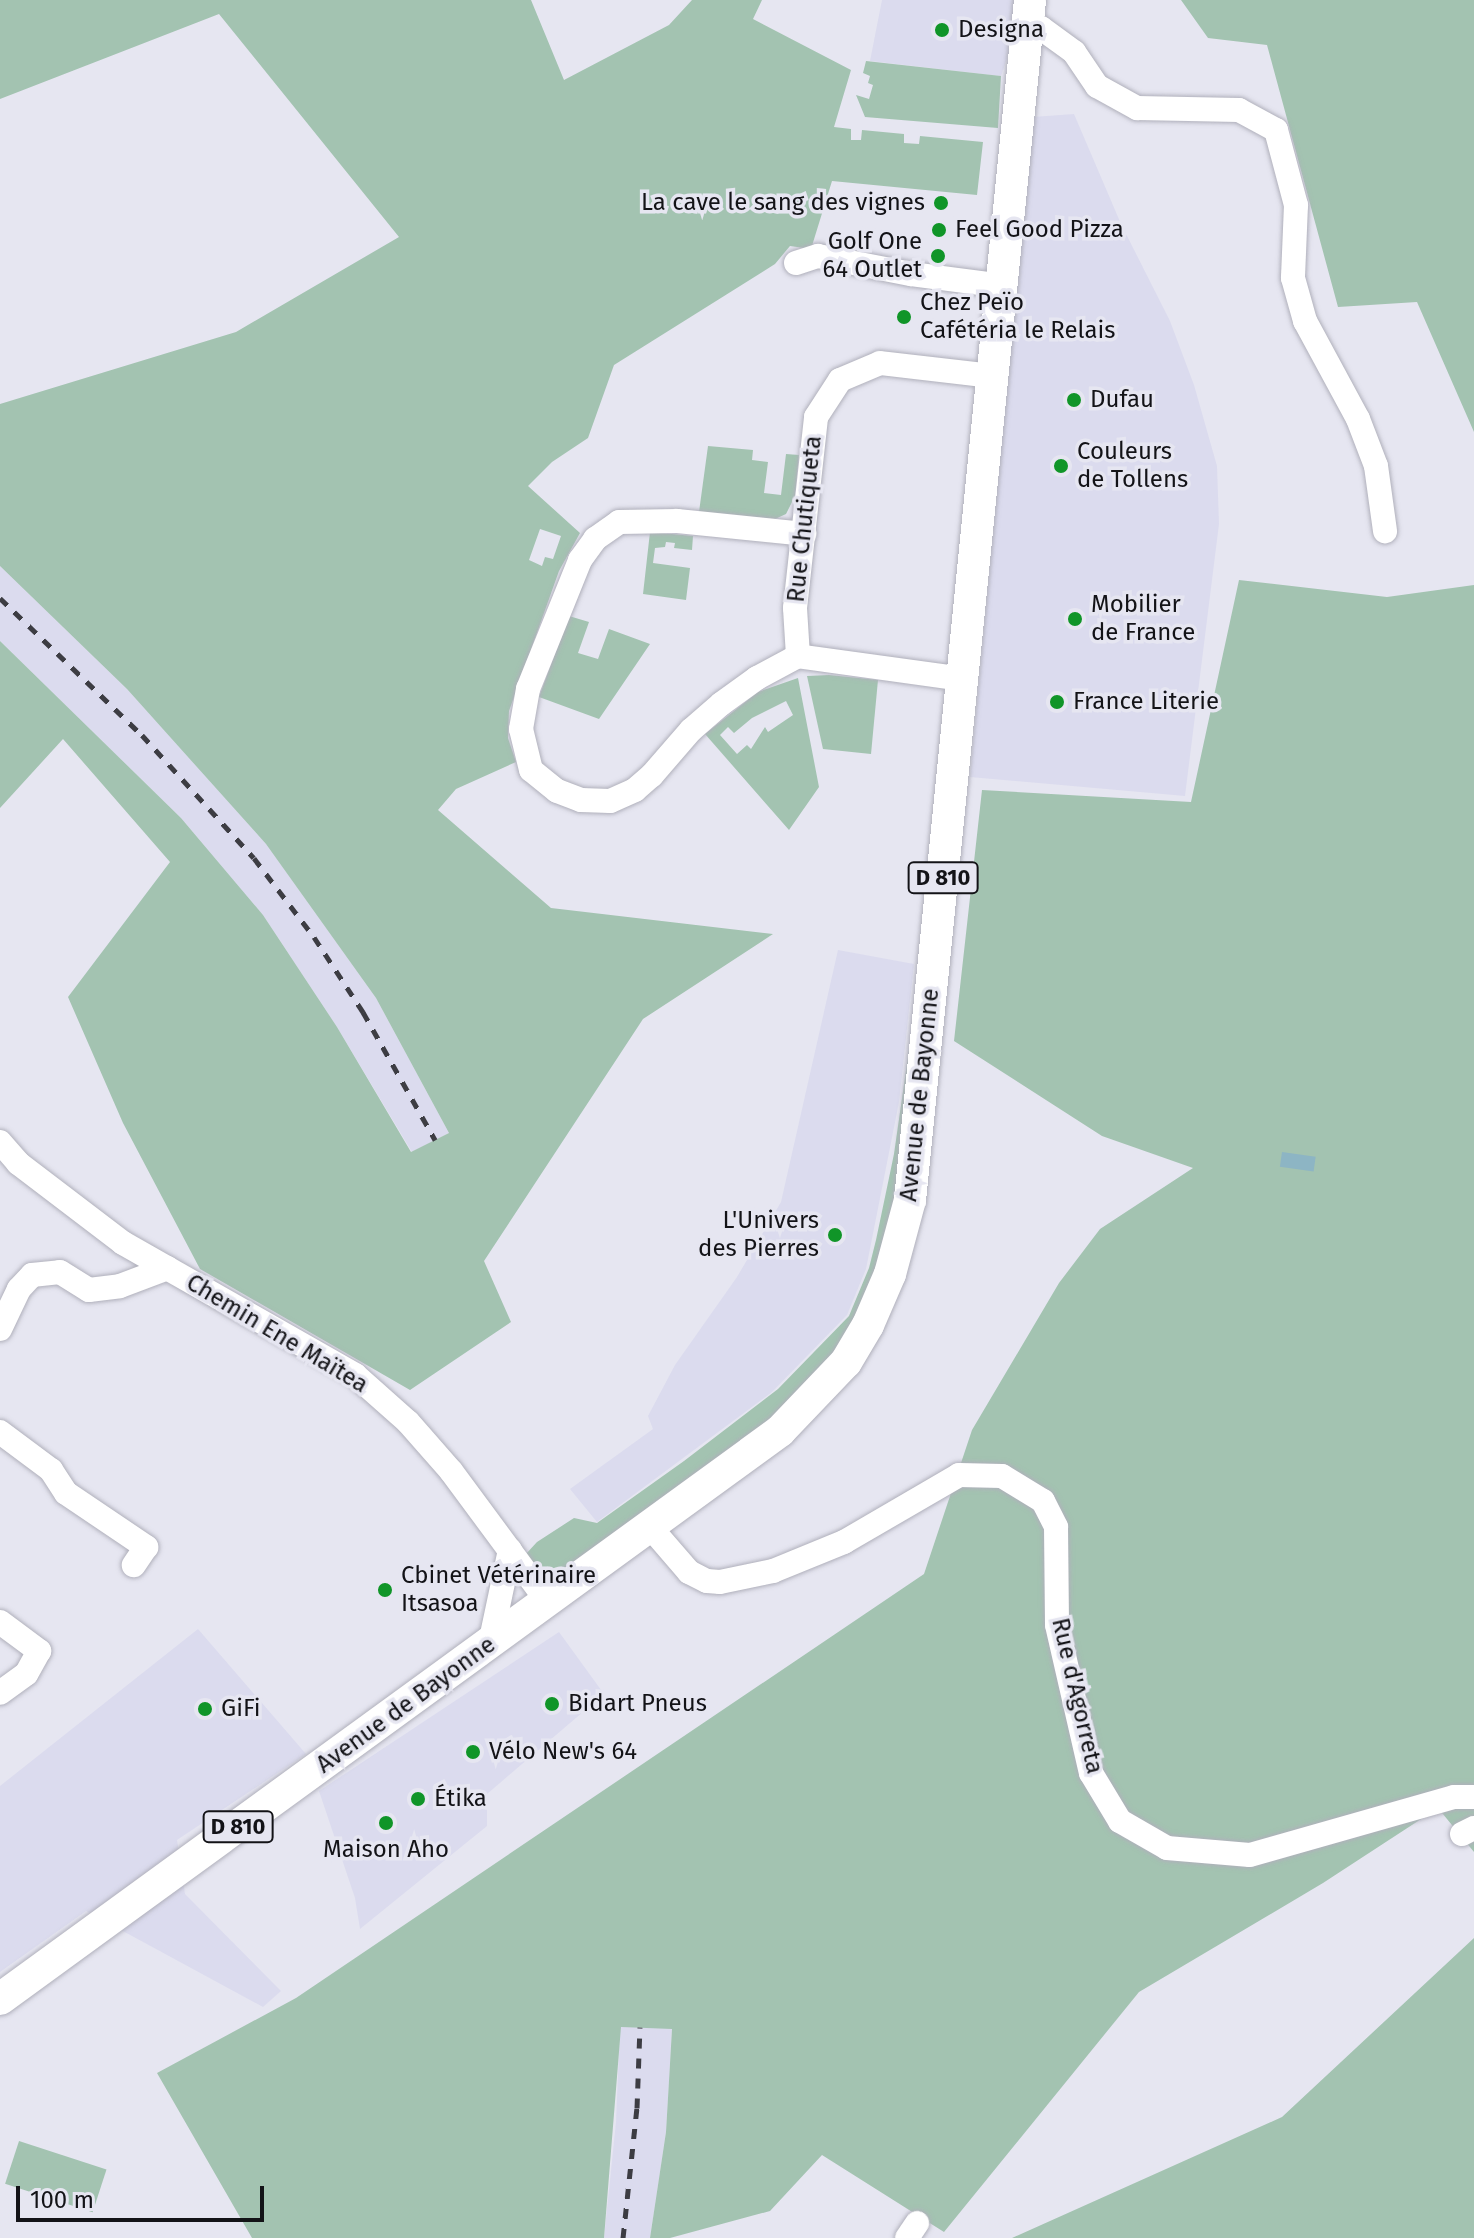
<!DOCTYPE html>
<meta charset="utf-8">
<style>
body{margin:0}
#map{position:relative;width:1474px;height:2238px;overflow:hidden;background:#e6e6f1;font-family:"Fira Sans",sans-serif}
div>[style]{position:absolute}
.built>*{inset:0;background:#dbdbee}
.green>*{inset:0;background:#a3c3b1;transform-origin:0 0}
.water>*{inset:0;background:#8db5c4;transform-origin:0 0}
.roads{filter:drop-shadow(0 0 2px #b0b0bb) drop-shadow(0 0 2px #b0b0bb)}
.minor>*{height:24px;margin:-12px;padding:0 12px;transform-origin:12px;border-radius:12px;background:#fff}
.major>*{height:32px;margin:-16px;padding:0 16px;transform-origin:16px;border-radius:16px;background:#fff}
.rail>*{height:5px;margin-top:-2.5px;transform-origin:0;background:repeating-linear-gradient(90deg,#3d3d43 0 10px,transparent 0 20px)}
.dots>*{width:22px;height:22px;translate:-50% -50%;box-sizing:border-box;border:4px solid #e6e6f1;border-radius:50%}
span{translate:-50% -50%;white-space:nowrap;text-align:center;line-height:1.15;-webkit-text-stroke:7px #e6e6f1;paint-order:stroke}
.shield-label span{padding:2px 6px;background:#e6e6f1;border:2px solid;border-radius:6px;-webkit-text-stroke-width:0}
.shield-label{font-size:22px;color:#131317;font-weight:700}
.poi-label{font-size:24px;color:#131317}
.left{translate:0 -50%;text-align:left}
.right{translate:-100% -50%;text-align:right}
.street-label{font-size:24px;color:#131317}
.scale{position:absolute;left:16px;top:2186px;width:248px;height:36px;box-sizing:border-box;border:4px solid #131317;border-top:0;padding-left:10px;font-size:24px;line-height:28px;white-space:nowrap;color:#131317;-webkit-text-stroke:6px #e6e6f1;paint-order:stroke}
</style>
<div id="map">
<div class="built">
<i style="clip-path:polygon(882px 0,1027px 0,1001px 76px,870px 61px)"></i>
<i style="clip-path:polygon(1074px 114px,1121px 224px,1170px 321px,1194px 385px,1217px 466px,1219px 524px,1185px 796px,970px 777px,1033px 117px)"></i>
<i style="clip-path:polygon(0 566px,127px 689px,266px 844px,376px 998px,449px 1133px,412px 1152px,337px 1027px,263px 915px,181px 818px,0 641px)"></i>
<i style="clip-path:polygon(838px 950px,914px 964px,899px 1102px,866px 1269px,847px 1315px,772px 1392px,597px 1522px,570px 1489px,653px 1429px,648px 1416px,675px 1365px,737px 1277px,781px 1202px)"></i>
<i style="clip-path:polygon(198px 1629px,306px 1754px,177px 1840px,185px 1894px,281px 1991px,263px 2007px,86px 1911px,0 1972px,0 1786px)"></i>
<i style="clip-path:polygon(559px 1632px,604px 1694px,487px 1794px,487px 1826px,360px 1929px,355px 1898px,319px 1791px)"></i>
<i style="clip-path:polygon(620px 2027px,672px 2028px,666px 2132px,650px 2238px,604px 2238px,616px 2122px)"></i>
</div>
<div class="green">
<i style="clip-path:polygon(evenodd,0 0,531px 0,564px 80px,669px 25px,692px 0,762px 0,753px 19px,851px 70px,834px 127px,851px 129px,851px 140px,861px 140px,862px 130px,904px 134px,904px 143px,919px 144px,920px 136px,983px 142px,977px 195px,832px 181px,811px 249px,790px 246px,775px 264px,614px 365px,588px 438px,552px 462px,528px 486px,580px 533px,559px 571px,509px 711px,508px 738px,516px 762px,456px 789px,438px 810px,551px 908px,773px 934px,643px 1019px,484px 1261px,511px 1322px,410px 1390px,200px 1269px,123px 1123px,68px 997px,170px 862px,63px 739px,0 808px,0 641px,181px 818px,263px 915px,337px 1027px,411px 1152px,449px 1133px,376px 998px,266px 844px,127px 689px,0 566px,0 404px,236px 332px,399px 237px,219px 14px,0 99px,0 0,540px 529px,561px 536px,553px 559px,545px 557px,542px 566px,529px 560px,540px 529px)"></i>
<i style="clip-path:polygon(1181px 0,1474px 0,1474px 432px,1417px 302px,1338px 307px,1267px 45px,1208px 38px)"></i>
<i style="clip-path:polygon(866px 61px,1001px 76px,998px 128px,865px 117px,856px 95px,869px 99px,873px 85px,868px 83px,870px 76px,863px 73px)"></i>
<i style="clip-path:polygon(708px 446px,753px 450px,752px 460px,768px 462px,764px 493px,781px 495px,786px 454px,799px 455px,795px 496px,786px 514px,775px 519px,699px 512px)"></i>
<i style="clip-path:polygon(650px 532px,693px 536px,692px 550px,674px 548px,675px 543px,666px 542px,665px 547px,655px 548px,653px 563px,690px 568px,686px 600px,643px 594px)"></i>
<i style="clip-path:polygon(1239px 580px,1387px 597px,1474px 585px,1474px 1852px,1438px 1808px,1323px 1883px,1139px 1992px,944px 2232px,822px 2155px,770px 2211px,670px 2238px,650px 2238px,666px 2132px,672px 2029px,621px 2027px,604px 2238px,252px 2238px,157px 2073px,296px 1998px,924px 1574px,972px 1430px,1059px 1283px,1100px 1229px,1193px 1168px,1102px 1136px,954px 1041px,982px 790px,1191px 802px)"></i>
<i style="clip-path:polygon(569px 616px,589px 622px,578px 653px,598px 659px,609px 629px,650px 644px,599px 719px,539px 697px)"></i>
<i style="clip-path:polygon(829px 675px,878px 680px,871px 754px,823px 749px,807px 676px)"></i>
<i style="clip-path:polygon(evenodd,798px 678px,819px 787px,789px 830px,705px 734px,758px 692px,798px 678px,786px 701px,793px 715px,768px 732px,765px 727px,751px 749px,747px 745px,737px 754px,720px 735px,728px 727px,734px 733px,752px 718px,786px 701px)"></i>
<i style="clip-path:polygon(918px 987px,901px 1175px,867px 1297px,835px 1353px,772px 1420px,563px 1575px,546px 1578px,536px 1574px,525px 1555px,537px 1542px,574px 1518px,597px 1523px,684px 1461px,778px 1389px,849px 1316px,869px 1268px,876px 1240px,894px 1154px)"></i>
<i style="clip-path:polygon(1474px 1938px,1474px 2238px,1012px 2238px,1282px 2117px)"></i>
<i style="left:19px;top:2141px;width:92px;height:45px;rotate:18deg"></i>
</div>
<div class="water">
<i style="left:1282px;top:1152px;width:34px;height:15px;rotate:8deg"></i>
</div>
<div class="roads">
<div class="minor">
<i style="left:1029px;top:23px;width:13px;rotate:23deg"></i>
<i style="left:1041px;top:28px;width:41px;rotate:36deg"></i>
<i style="left:1074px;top:52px;width:41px;rotate:55.9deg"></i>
<i style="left:1097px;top:86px;width:46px;rotate:28.8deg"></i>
<i style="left:1137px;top:108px;width:102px;rotate:1.1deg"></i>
<i style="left:1239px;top:110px;width:42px;rotate:28.4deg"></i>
<i style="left:1276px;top:130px;width:78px;rotate:75.1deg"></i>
<i style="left:1296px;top:205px;width:73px;rotate:92.4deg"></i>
<i style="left:1293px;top:278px;width:45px;rotate:74.4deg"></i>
<i style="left:1305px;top:321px;width:111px;rotate:61.6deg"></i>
<i style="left:1358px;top:419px;width:50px;rotate:69deg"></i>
<i style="left:1376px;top:466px;width:66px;rotate:82.1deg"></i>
<i style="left:796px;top:263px;width:23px;rotate:-18deg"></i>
<i style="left:818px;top:256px;width:95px;rotate:11deg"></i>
<i style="left:911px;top:274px;width:93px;rotate:7.4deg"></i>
<i style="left:798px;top:656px;width:47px;rotate:151.8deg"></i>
<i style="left:757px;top:678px;width:44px;rotate:144.2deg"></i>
<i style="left:721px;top:704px;width:40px;rotate:139deg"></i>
<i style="left:691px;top:730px;width:60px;rotate:130.9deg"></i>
<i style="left:652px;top:775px;width:23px;rotate:139deg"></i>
<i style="left:635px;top:790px;width:27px;rotate:156deg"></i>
<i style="left:610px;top:801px;width:29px;rotate:-178deg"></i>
<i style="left:581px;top:800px;width:26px;rotate:-159deg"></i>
<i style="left:557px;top:791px;width:33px;rotate:-141deg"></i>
<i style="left:531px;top:770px;width:42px;rotate:-103.7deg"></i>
<i style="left:521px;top:729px;width:41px;rotate:-80.1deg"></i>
<i style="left:528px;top:689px;width:139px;rotate:-68deg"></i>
<i style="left:580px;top:560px;width:26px;rotate:-54deg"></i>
<i style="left:595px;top:539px;width:29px;rotate:-35deg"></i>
<i style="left:619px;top:522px;width:58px;rotate:-1deg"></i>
<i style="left:677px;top:521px;width:128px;rotate:5.8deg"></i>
<i style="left:963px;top:679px;width:167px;rotate:-172.1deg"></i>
<i style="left:798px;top:656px;width:48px;rotate:-93.6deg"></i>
<i style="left:795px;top:608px;width:192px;rotate:-83.7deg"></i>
<i style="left:816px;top:417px;width:44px;rotate:-57deg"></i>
<i style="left:840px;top:380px;width:43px;rotate:-23deg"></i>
<i style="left:880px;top:363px;width:114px;rotate:6.6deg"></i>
<i style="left:0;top:1142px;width:28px;rotate:49deg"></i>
<i style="left:18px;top:1163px;width:132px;rotate:37.3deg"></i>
<i style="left:123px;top:1243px;width:267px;rotate:29.6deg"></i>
<i style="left:355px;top:1375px;width:71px;rotate:41.6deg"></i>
<i style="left:408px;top:1422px;width:65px;rotate:48.7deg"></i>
<i style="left:451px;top:1471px;width:163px;rotate:53.5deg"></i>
<i style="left:0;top:1329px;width:44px;rotate:-64.6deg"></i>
<i style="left:19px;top:1289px;width:19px;rotate:-47deg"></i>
<i style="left:32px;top:1275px;width:28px;rotate:-6deg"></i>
<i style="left:60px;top:1272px;width:34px;rotate:32deg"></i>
<i style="left:89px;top:1290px;width:31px;rotate:-7deg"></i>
<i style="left:120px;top:1286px;width:51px;rotate:-20.6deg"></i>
<i style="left:0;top:1432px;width:64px;rotate:36.7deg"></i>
<i style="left:51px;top:1470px;width:27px;rotate:57deg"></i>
<i style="left:66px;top:1493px;width:97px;rotate:34deg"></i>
<i style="left:146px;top:1547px;width:22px;rotate:124deg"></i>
<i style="left:651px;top:1528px;width:58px;rotate:49.2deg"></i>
<i style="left:689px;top:1572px;width:20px;rotate:27deg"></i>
<i style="left:707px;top:1581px;width:13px;rotate:4deg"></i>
<i style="left:720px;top:1582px;width:54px;rotate:-11.7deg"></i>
<i style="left:773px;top:1571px;width:77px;rotate:-22.2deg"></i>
<i style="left:844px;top:1542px;width:133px;rotate:-30.2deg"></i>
<i style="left:959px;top:1475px;width:43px;rotate:1.3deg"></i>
<i style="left:1002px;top:1476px;width:48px;rotate:31.4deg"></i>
<i style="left:1043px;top:1501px;width:29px;rotate:63deg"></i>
<i style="left:1056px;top:1527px;width:98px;rotate:89.4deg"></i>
<i style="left:1057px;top:1625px;width:152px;rotate:77.1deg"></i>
<i style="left:1091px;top:1773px;width:56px;rotate:58.9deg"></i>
<i style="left:1120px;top:1821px;width:54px;rotate:29.9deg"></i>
<i style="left:1167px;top:1848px;width:83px;rotate:4.8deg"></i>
<i style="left:1250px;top:1855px;width:212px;rotate:-15.9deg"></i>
<i style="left:1454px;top:1797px;width:20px"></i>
<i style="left:0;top:1622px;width:49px;rotate:36.6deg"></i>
<i style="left:39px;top:1651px;width:26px;rotate:119deg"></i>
<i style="left:26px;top:1674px;width:32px;rotate:144deg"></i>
<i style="left:490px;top:1644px;width:96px;rotate:-78deg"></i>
<i style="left:1462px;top:1834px;width:13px;rotate:-27deg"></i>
<i style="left:907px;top:2238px;width:18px;rotate:-56deg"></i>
</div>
<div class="major">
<i style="left:0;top:1999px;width:965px;rotate:-36.06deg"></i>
<i style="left:780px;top:1431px;width:95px;rotate:-46.3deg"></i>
<i style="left:846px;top:1362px;width:43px;rotate:-59.3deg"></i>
<i style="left:868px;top:1325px;width:56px;rotate:-66.7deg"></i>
<i style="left:890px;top:1274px;width:77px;rotate:-74.9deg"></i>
<i style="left:910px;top:1200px;width:1206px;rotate:-84.29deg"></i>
</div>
</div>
<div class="rail">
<i style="left:0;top:598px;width:197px;rotate:44deg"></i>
<i style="left:142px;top:735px;width:166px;rotate:47.7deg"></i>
<i style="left:254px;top:858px;width:99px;rotate:52.8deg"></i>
<i style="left:314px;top:937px;width:90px;rotate:56.8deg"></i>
<i style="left:363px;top:1012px;width:147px;rotate:60.6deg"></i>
<i style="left:623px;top:2238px;width:131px;rotate:-83.9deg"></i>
<i style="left:637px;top:2108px;width:81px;rotate:-87.9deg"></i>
</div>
<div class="dots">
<i style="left:942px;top:30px;background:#109528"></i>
<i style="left:941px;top:203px;background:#109528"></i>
<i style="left:939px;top:230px;background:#109528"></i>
<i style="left:938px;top:256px;background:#109528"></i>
<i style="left:904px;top:317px;background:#109528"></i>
<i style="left:1074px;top:400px;background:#109528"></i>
<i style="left:1061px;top:466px;background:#109528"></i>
<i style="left:1075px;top:619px;background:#109528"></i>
<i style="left:1057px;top:702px;background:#109528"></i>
<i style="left:835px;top:1235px;background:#109528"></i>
<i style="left:385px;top:1590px;background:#109528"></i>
<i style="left:552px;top:1704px;background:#109528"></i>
<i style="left:205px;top:1709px;background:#109528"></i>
<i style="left:473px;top:1752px;background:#109528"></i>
<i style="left:418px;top:1799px;background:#109528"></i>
<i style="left:386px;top:1823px;background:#109528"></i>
</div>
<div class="shield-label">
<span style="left:943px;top:878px">D 810</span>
<span style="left:238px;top:1827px">D 810</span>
</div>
<div class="poi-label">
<span class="left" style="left:958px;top:30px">Designa</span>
<span class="right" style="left:925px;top:203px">La cave le sang des vignes</span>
<span class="left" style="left:955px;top:230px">Feel Good Pizza</span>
<span class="right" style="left:922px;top:256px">Golf One<br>64 Outlet</span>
<span class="left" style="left:920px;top:317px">Chez Peïo<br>Cafétéria le Relais</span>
<span class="left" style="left:1090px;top:400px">Dufau</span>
<span class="left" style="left:1077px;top:466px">Couleurs<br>de Tollens</span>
<span class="left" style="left:1091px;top:619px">Mobilier<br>de France</span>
<span class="left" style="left:1073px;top:702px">France Literie</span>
<span class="right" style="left:819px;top:1235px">L'Univers<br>des Pierres</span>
<span class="left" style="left:401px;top:1590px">Cbinet Vétérinaire<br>Itsasoa</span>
<span class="left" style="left:568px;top:1704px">Bidart Pneus</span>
<span class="left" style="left:221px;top:1709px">GiFi</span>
<span class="left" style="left:489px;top:1752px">Vélo New's 64</span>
<span class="left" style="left:434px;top:1799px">Étika</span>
<span style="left:386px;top:1850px">Maison Aho</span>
</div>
<div class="street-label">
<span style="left:805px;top:519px;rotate:-84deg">Rue Chutiqueta</span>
<span style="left:920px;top:1095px;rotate:-84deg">Avenue de Bayonne</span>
<span style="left:277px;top:1334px;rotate:31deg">Chemin Ene Maïtea</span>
<span style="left:1077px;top:1696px;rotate:77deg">Rue d'Agorreta</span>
<span style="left:406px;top:1705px;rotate:-36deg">Avenue de Bayonne</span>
</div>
<div class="scale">100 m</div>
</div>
